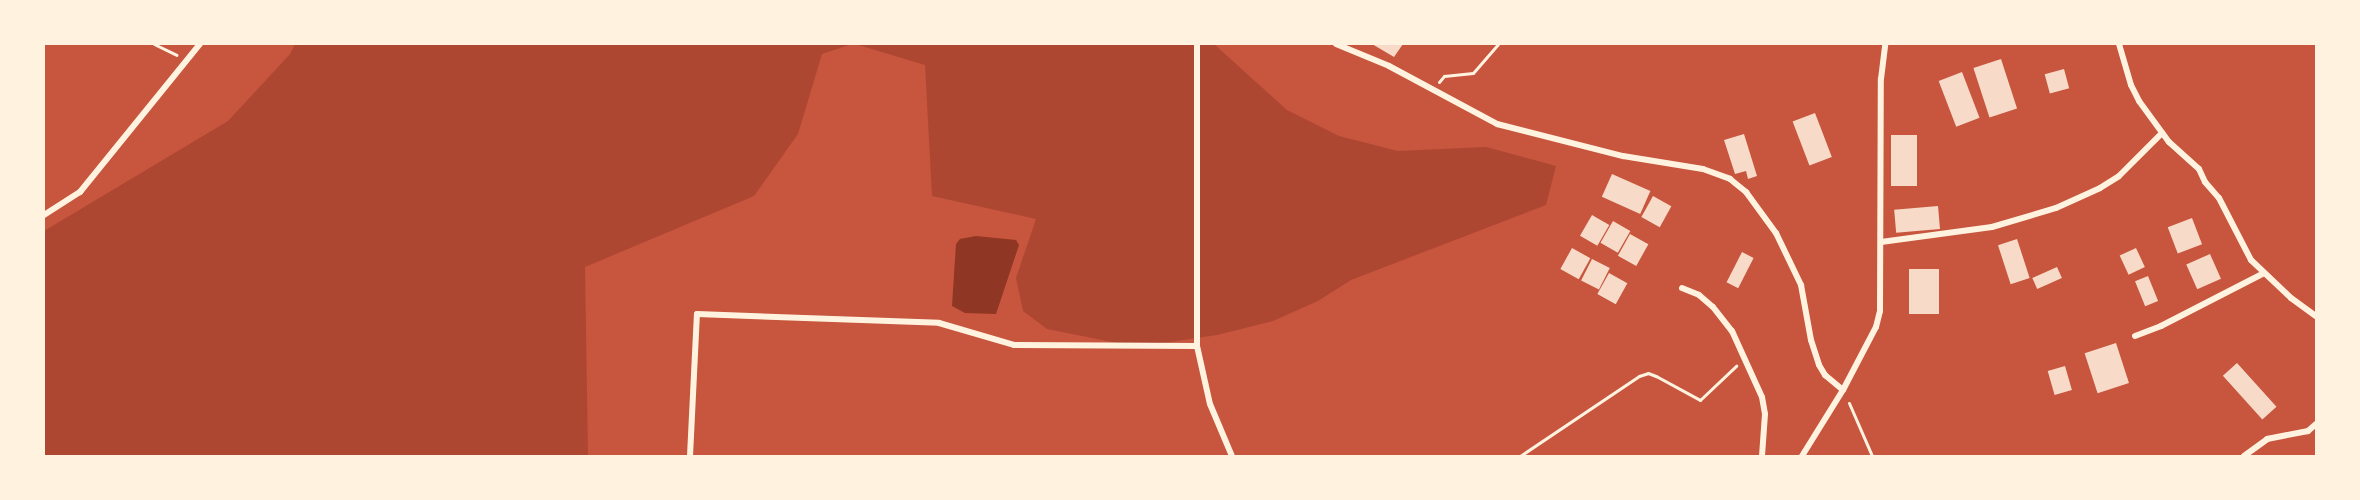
<!DOCTYPE html>
<style>
body{margin:0}
#map{position:relative;width:2360px;height:500px;overflow:hidden;background:#c8553d;font-family:Rubik,sans-serif}
div>[style]{position:absolute}
.green>*{inset:0;background:#ae4732}
.water>*{inset:0;background:#8f3625}
.building>*{inset:0;background:#f7dbc8;transform-origin:0 0}
.path>*{height:3px;margin:-1.5px;padding:0 1.5px;transform-origin:1.5px;border-radius:1.5px;background:#fff3e0}
.minor>*{height:6px;margin:-3px;padding:0 3px;transform-origin:3px;border-radius:3px;background:#fff3e0}
span{translate:-50% -50%;white-space:nowrap;text-align:center;line-height:1.15;-webkit-text-stroke:4.5px #fff3e0;paint-order:stroke}
.frame{position:absolute;inset:0;border:45px solid #fff3e0;pointer-events:none}
</style>
<div id="map">
<div class="green">
<i style="clip-path:polygon(295px 44px,852px 44px,822px 54px,798px 134px,754px 196px,585px 267px,588px 456px,44px 456px,44px 231px,228px 121px,290px 54px)"></i>
<i style="clip-path:polygon(855px 44px,1214px 44px,1287px 110px,1339px 136px,1398px 151px,1486px 147px,1556px 166px,1546px 205px,1351px 280px,1318px 301px,1273px 321px,1217px 335px,1137px 347px,1047px 329px,1023px 311px,1016px 278px,1036px 219px,932px 196px,925px 65px)"></i>
</div>
<div class="water">
<i style="clip-path:polygon(976px 236px,1016px 240px,1019px 245px,996px 314px,965px 313px,952px 306px,956px 244px,960px 239px)"></i>
</div>
<div class="building">
<i style="clip-path:polygon(1372px 44px,1403px 44px,1394px 57px)"></i>
<i style="left:2001px;top:59px;width:52px;height:29px;rotate:72deg"></i>
<i style="left:2064px;top:69px;width:20px;height:20px;rotate:75deg"></i>
<i style="left:1962px;top:72px;width:49px;height:25px;rotate:69deg"></i>
<i style="left:1815px;top:113px;width:47px;height:24px;rotate:69deg"></i>
<i style="clip-path:polygon(1744px 134px,1757px 176px,1748px 179px,1746px 171px,1735px 174px,1724px 140px)"></i>
<i style="left:1891px;top:135px;width:26px;height:51px"></i>
<i style="left:1612px;top:174px;width:42px;height:25px;rotate:24deg"></i>
<i style="left:1653px;top:196px;width:21px;height:24px;rotate:29deg"></i>
<i style="left:1938px;top:206px;width:23px;height:44px;rotate:85deg"></i>
<i style="left:1592px;top:215px;width:20px;height:24px;rotate:30deg"></i>
<i style="left:2192px;top:218px;width:28px;height:26px;rotate:69deg"></i>
<i style="left:1613px;top:221px;width:20px;height:25px;rotate:30deg"></i>
<i style="left:1630px;top:234px;width:21px;height:25px;rotate:29deg"></i>
<i style="left:2017px;top:239px;width:41px;height:20px;rotate:72deg"></i>
<i style="left:1572px;top:248px;width:21px;height:24px;rotate:29deg"></i>
<i style="left:2136px;top:248px;width:21px;height:18px;rotate:65deg"></i>
<i style="left:1742px;top:252px;width:13px;height:34px;rotate:27deg"></i>
<i style="left:2210px;top:254px;width:27px;height:26px;rotate:66deg"></i>
<i style="left:1592px;top:259px;width:20px;height:24px;rotate:27deg"></i>
<i style="left:2057px;top:267px;width:12px;height:27px;rotate:66deg"></i>
<i style="left:1909px;top:269px;width:30px;height:45px"></i>
<i style="left:1609px;top:273px;width:21px;height:24px;rotate:29deg"></i>
<i style="left:2148px;top:276px;width:27px;height:14px;rotate:68deg"></i>
<i style="left:2116px;top:343px;width:42px;height:33px;rotate:72deg"></i>
<i style="left:2237px;top:363px;width:59px;height:19px;rotate:48deg"></i>
<i style="left:2065px;top:366px;width:25px;height:18px;rotate:74deg"></i>
</div>
<div class="path">
<i style="left:154px;top:44px;width:25px;rotate:26deg"></i>
<i style="left:1439px;top:82px;width:8px;rotate:-50deg"></i>
<i style="left:1444px;top:76px;width:29px;rotate:-6deg"></i>
<i style="left:1473px;top:73px;width:38px;rotate:-49deg"></i>
<i style="left:1849px;top:403px;width:58px;rotate:66.5deg"></i>
<i style="left:1520px;top:456px;width:143px;rotate:-33.9deg"></i>
<i style="left:1639px;top:376px;width:9px;rotate:-18deg"></i>
<i style="left:1648px;top:373px;width:9px;rotate:21deg"></i>
<i style="left:1656px;top:376px;width:50px;rotate:28.6deg"></i>
<i style="left:1700px;top:400px;width:50px;rotate:-43.4deg"></i>
</div>
<div class="minor">
<i style="left:1197px;top:44px;width:302px;rotate:90deg"></i>
<i style="left:1197px;top:346px;width:59px;rotate:77.4deg"></i>
<i style="left:1210px;top:404px;width:56px;rotate:67.1deg"></i>
<i style="left:1336px;top:44px;width:57px;rotate:22.5deg"></i>
<i style="left:1389px;top:66px;width:123px;rotate:28.2deg"></i>
<i style="left:1497px;top:124px;width:130px;rotate:14.3deg"></i>
<i style="left:1623px;top:156px;width:81px;rotate:9.2deg"></i>
<i style="left:1703px;top:169px;width:29px;rotate:20deg"></i>
<i style="left:1730px;top:179px;width:21px;rotate:39deg"></i>
<i style="left:1746px;top:192px;width:51px;rotate:53.8deg"></i>
<i style="left:1776px;top:233px;width:58px;rotate:64.3deg"></i>
<i style="left:1801px;top:285px;width:56px;rotate:79.7deg"></i>
<i style="left:1811px;top:340px;width:26px;rotate:72deg"></i>
<i style="left:1819px;top:365px;width:12px;rotate:59deg"></i>
<i style="left:1825px;top:375px;width:23px;rotate:40deg"></i>
<i style="left:2119px;top:44px;width:43px;rotate:73.7deg"></i>
<i style="left:2131px;top:85px;width:18px;rotate:63deg"></i>
<i style="left:2139px;top:101px;width:51px;rotate:53.8deg"></i>
<i style="left:2169px;top:142px;width:40px;rotate:42deg"></i>
<i style="left:2199px;top:169px;width:14px;rotate:65deg"></i>
<i style="left:2205px;top:182px;width:21px;rotate:49deg"></i>
<i style="left:2219px;top:198px;width:70px;rotate:62.7deg"></i>
<i style="left:2251px;top:260px;width:55px;rotate:43.5deg"></i>
<i style="left:2291px;top:298px;width:31px;rotate:36deg"></i>
<i style="left:44px;top:215px;width:43px;rotate:-32.6deg"></i>
<i style="left:80px;top:192px;width:191px;rotate:-51deg"></i>
<i style="left:1881px;top:242px;width:112px;rotate:-7.7deg"></i>
<i style="left:1992px;top:227px;width:67px;rotate:-16.5deg"></i>
<i style="left:2056px;top:208px;width:48px;rotate:-24.4deg"></i>
<i style="left:2100px;top:188px;width:22px;rotate:-32deg"></i>
<i style="left:2119px;top:176px;width:61px;rotate:-45deg"></i>
<i style="left:1682px;top:288px;width:18px;rotate:22deg"></i>
<i style="left:1699px;top:295px;width:18px;rotate:41deg"></i>
<i style="left:1713px;top:307px;width:31px;rotate:52deg"></i>
<i style="left:1732px;top:331px;width:72px;rotate:65.6deg"></i>
<i style="left:1762px;top:397px;width:17px;rotate:80deg"></i>
<i style="left:1765px;top:414px;width:42px;rotate:94.1deg"></i>
<i style="left:2135px;top:336px;width:28px;rotate:-21deg"></i>
<i style="left:2161px;top:326px;width:116px;rotate:-27.2deg"></i>
<i style="left:690px;top:456px;width:142px;rotate:-87.2deg"></i>
<i style="left:697px;top:314px;width:242px;rotate:2.1deg"></i>
<i style="left:939px;top:323px;width:78px;rotate:16.3deg"></i>
<i style="left:1014px;top:345px;width:183px;rotate:0.3deg"></i>
<i style="left:1802px;top:456px;width:78px;rotate:-58.2deg"></i>
<i style="left:1843px;top:390px;width:71px;rotate:-62.4deg"></i>
<i style="left:1876px;top:327px;width:16px;rotate:-76deg"></i>
<i style="left:1880px;top:311px;width:232px;rotate:-89.8deg"></i>
<i style="left:1881px;top:79px;width:35px;rotate:-83deg"></i>
<i style="left:2244px;top:456px;width:29px;rotate:-36deg"></i>
<i style="left:2267px;top:439px;width:42px;rotate:-11deg"></i>
<i style="left:2308px;top:431px;width:11px;rotate:-41deg"></i>
</div>
<div class="frame"></div>
</div>
